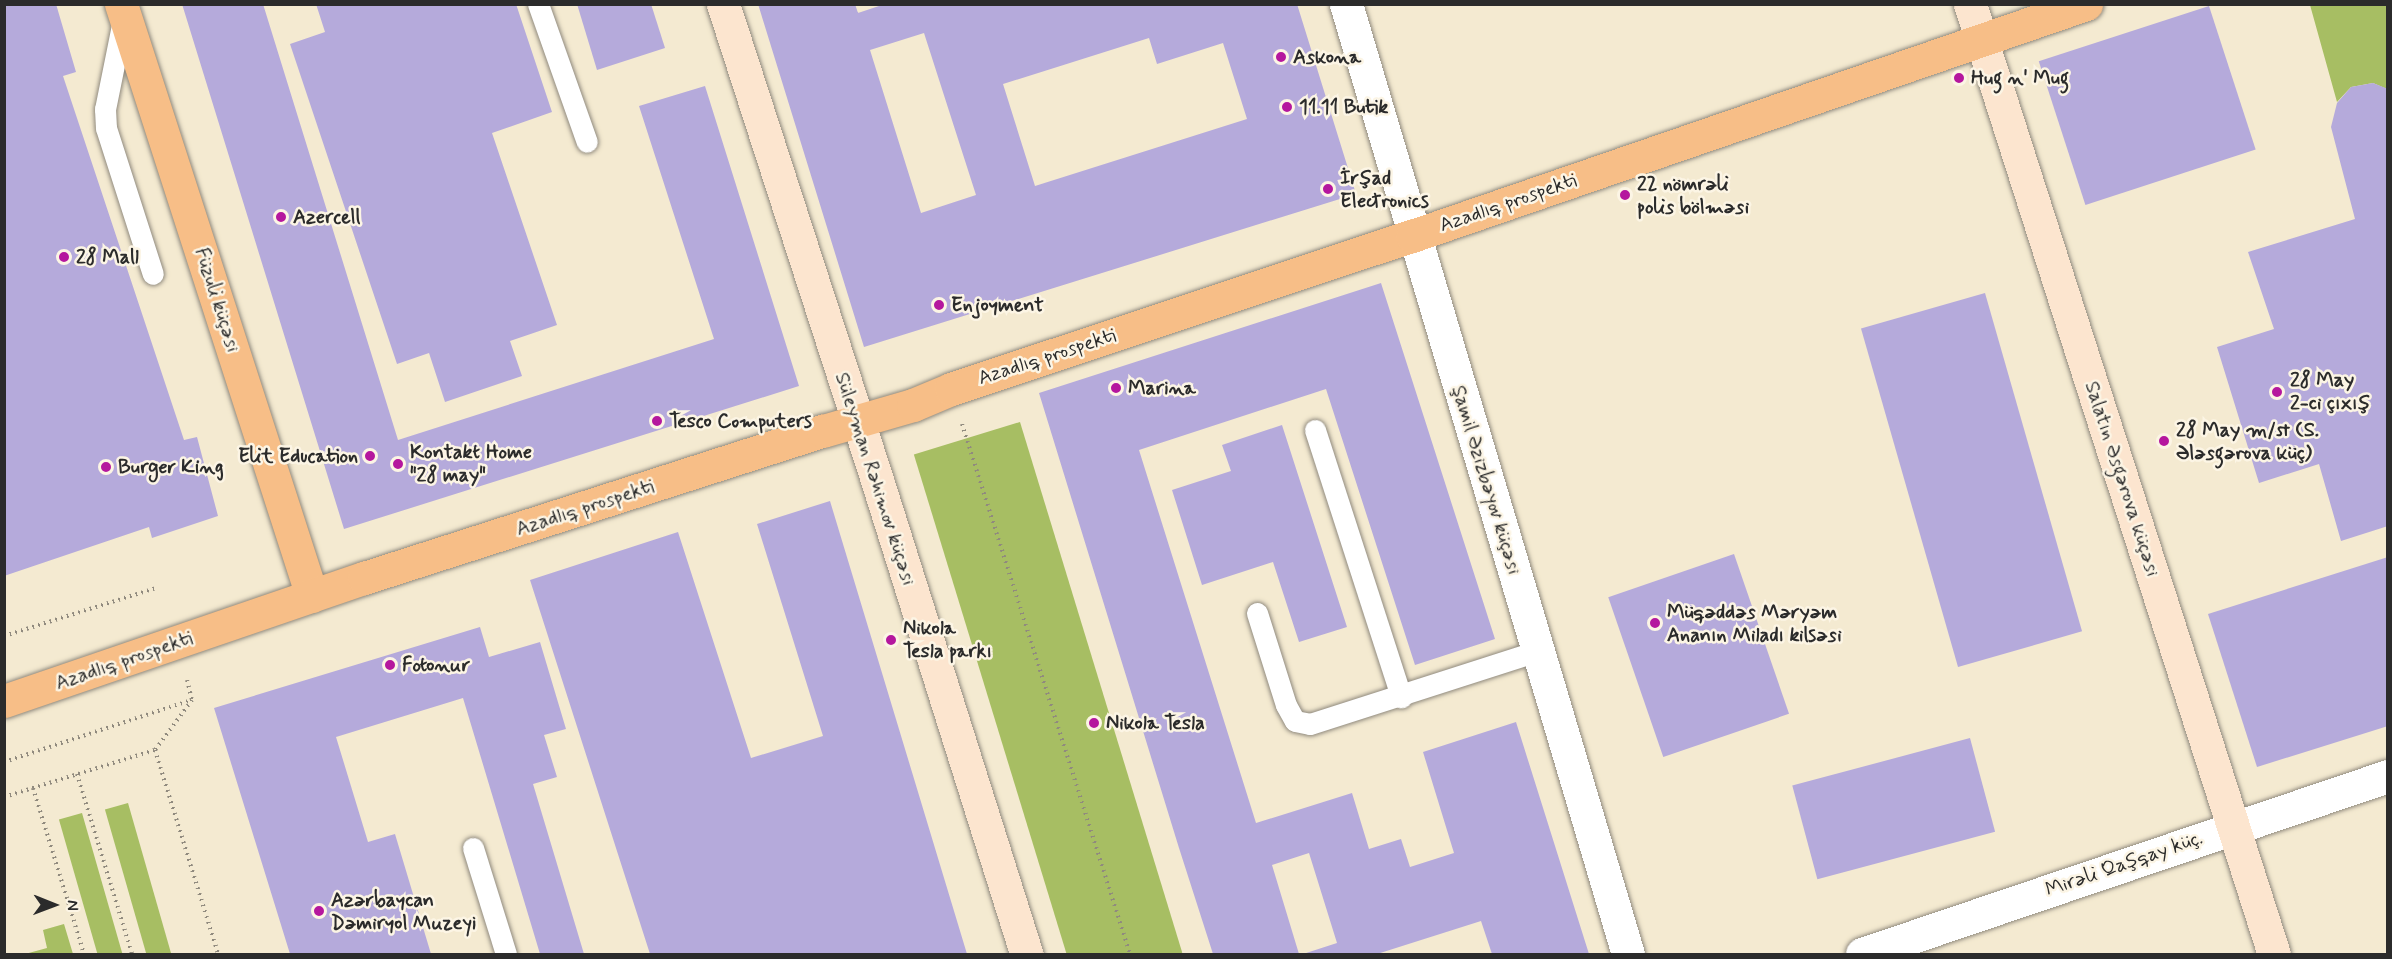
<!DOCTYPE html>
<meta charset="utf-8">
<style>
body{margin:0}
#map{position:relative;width:2392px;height:959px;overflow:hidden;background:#f4ead1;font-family:Mynerve,sans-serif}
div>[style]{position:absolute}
.green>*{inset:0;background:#a7be63;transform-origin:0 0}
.building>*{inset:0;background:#b5aadb;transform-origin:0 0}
.path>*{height:4px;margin-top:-2px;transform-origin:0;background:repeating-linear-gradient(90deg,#908a7e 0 1.5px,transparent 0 6px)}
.roads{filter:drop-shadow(0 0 2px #908a7e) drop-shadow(0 0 2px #908a7e)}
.lane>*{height:21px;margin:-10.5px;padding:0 10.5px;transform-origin:10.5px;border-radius:10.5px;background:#fff}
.street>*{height:33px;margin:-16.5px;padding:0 16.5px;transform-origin:16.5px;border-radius:16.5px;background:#fff}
.secondary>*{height:33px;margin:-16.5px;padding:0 16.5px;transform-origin:16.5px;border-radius:16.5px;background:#fce5cf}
.primary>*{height:33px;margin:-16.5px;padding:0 16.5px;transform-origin:16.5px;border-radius:16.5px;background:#f7be87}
.dots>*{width:16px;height:16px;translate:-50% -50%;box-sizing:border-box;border:3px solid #fcf5e5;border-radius:50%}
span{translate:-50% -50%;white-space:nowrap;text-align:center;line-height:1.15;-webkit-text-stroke:5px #fcf5e5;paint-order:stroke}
.poi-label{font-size:20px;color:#2b2b2b;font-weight:700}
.left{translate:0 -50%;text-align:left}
.right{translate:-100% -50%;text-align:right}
.street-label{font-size:20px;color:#2b2b2b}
.frame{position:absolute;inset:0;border:6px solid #2b2b2b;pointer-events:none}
.north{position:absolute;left:24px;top:875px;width:60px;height:60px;-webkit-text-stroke:4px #fcf5e5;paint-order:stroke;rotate:91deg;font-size:16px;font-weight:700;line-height:24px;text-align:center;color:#2b2b2b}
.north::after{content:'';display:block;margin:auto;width:21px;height:27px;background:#2b2b2b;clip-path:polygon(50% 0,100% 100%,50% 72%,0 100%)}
</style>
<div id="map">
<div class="green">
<i style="clip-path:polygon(2310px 5px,2387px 5px,2387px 89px,2373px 83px,2351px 87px,2337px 102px)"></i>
<i style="left:1020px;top:422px;width:555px;height:111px;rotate:73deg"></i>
<i style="left:128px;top:803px;width:157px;height:24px;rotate:74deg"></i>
<i style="left:82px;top:813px;width:147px;height:24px;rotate:74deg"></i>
<i style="clip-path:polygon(64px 924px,73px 954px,25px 954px,47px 948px,43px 930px)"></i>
</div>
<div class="building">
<i style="clip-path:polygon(4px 4px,56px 4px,76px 72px,63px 76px,184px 440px,197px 437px,218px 516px,152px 538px,149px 527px,4px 576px)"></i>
<i style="clip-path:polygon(182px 4px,263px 4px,398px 440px,714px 339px,639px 106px,705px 86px,799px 386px,344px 529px)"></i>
<i style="clip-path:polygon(316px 4px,516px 4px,552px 112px,492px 133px,557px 325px,510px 341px,522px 376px,445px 402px,429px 353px,397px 364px,290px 44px,325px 32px)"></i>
<i style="clip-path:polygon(577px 4px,651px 4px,665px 48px,597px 70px)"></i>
<i style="clip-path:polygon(evenodd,758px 4px,855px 4px,858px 13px,885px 4px,1297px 4px,1356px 194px,864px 347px,758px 4px,924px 33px,976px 195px,921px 213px,870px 50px,924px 33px,758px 4px,1149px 38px,1157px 64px,1223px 43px,1247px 119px,1035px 186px,1003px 84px,1149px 38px)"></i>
<i style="left:2209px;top:6px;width:151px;height:179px;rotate:72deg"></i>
<i style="clip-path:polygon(2373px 83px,2388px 89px,2388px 526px,2341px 541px,2319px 464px,2259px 483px,2217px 347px,2274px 329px,2248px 252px,2355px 219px,2331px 127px,2337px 103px,2351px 87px)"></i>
<i style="clip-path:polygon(1381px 283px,1495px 639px,1415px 665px,1326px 389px,1139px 450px,1256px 823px,1352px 793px,1369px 849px,1401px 839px,1410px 867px,1454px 853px,1423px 752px,1516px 722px,1589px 954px,1492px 954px,1481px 921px,1377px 954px,1303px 954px,1337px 943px,1309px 853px,1272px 865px,1299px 954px,1213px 954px,1179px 848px,1039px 393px)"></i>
<i style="left:1985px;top:293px;width:352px;height:129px;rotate:74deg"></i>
<i style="clip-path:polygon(1282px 425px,1347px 627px,1299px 642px,1273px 562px,1202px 585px,1172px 490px,1231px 471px,1222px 445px)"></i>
<i style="clip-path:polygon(830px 501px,967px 954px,650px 954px,530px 580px,678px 532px,751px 758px,823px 736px,757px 524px)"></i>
<i style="left:1734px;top:554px;width:169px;height:133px;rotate:71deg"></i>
<i style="clip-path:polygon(2388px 557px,2388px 726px,2257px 767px,2208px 614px)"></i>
<i style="clip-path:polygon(480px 627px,489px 657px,540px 642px,566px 729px,544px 735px,557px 777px,533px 784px,584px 954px,540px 954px,463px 698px,336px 737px,368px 842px,395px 834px,431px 954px,290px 954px,214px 708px)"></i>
<i style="left:1970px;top:738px;width:97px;height:184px;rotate:75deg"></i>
</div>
<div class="path">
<i style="left:962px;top:424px;width:556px;rotate:72.41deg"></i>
<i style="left:4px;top:636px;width:159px;rotate:-17.5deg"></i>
<i style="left:187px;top:680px;width:21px;rotate:76deg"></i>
<i style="left:192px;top:700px;width:62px;rotate:126.5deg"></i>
<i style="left:155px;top:750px;width:214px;rotate:72.8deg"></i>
<i style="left:4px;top:762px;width:197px;rotate:-18.3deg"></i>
<i style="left:77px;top:774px;width:188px;rotate:73deg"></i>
<i style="left:33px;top:788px;width:174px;rotate:72.9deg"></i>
<i style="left:4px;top:797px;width:158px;rotate:-17.3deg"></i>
</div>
<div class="roads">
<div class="lane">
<i style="left:538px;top:4px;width:146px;rotate:70.5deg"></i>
<i style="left:123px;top:20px;width:91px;rotate:101.4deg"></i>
<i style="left:105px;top:109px;width:19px;rotate:87deg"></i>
<i style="left:106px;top:128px;width:153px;rotate:72.2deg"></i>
<i style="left:1315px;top:430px;width:281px;rotate:72.1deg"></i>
<i style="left:1257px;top:613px;width:96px;rotate:72.5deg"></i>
<i style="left:1286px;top:705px;width:18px;rotate:61deg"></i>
<i style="left:1295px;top:721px;width:15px;rotate:11deg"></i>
<i style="left:1310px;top:724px;width:238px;rotate:-17.8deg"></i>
<i style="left:473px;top:848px;width:111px;rotate:72.7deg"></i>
</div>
<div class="street">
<i style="left:1346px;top:4px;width:991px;rotate:73.47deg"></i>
<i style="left:1862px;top:954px;width:555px;rotate:-18.7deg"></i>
</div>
<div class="secondary">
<i style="left:723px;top:4px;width:500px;rotate:72.07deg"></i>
<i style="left:877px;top:480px;width:497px;rotate:72.5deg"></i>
<i style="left:1970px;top:4px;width:997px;rotate:72.26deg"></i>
</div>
<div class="primary">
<i style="left:121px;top:4px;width:622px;rotate:72.12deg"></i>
<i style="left:4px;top:701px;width:380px;rotate:-18.9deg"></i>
<i style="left:364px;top:578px;width:482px;rotate:-17.8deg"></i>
<i style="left:823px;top:431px;width:94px;rotate:-16.1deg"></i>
<i style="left:913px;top:405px;width:41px;rotate:-22.8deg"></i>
<i style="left:951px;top:389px;width:486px;rotate:-18.4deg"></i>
<i style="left:1412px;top:236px;width:713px;rotate:-18.99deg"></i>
</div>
</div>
<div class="dots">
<i style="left:1281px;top:57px;background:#b5179e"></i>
<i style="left:1959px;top:78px;background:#b5179e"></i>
<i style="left:1287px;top:107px;background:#b5179e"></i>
<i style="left:1328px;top:189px;background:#b5179e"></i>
<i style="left:1625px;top:195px;background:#b5179e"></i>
<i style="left:281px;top:217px;background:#b5179e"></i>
<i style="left:64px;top:257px;background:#b5179e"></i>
<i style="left:939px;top:305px;background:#b5179e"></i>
<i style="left:1116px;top:388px;background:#b5179e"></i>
<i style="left:2277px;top:392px;background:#b5179e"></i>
<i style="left:657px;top:421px;background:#b5179e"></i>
<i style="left:2164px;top:441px;background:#b5179e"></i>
<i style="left:370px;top:456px;background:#b5179e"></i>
<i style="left:398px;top:464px;background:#b5179e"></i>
<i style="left:106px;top:467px;background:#b5179e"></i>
<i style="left:1655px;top:623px;background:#b5179e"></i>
<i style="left:891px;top:640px;background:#b5179e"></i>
<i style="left:390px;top:665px;background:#b5179e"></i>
<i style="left:1094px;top:723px;background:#b5179e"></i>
<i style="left:319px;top:911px;background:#b5179e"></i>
</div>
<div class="poi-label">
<span class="left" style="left:1293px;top:57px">Askona</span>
<span class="left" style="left:1971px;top:78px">Hug n' Mug</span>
<span class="left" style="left:1299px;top:107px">11.11 Butik</span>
<span class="left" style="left:1340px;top:190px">İrşad<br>Electronics</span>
<span class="left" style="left:1637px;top:196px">22 nömrəli<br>polis bölməsi</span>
<span class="left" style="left:293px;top:217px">Azercell</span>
<span class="left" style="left:76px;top:257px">28 Mall</span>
<span class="left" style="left:951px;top:305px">Enjoyment</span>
<span class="left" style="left:2290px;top:392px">28 May<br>2-ci çıxış</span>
<span class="left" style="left:1128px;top:388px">Marina</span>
<span class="left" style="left:669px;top:421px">Tesco Computers</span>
<span class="left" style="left:2176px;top:442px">28 May m/st (S.<br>Ələsgərova küç)</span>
<span class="left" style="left:410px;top:464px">Kontakt Home<br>"28 may"</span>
<span class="right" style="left:358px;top:456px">Elit Education</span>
<span class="left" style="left:118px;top:467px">Burger King</span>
<span class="left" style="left:1667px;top:624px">Müqəddəs Məryəm<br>Ananın Miladı kilsəsi</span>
<span class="left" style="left:903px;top:640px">Nikola<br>Tesla parkı</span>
<span class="left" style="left:402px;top:665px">Fotonur</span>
<span class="left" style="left:1106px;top:723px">Nikola Tesla</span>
<span class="left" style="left:331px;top:912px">Azərbaycan<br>Dəmiryol Muzeyi</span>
</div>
<div class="street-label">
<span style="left:1508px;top:203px;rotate:-19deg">Azadlıq prospekti</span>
<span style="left:217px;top:300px;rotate:72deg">Füzuli küçəsi</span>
<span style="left:1047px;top:357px;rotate:-18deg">Azadlıq prospekti</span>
<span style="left:875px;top:479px;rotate:72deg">Süleyman Rəhimov küçəsi</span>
<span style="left:2122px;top:479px;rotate:72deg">Salatın Əsgərova küçəsi</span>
<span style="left:1486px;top:480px;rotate:73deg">Şamil Əzizbəyov küçəsi</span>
<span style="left:585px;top:508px;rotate:-18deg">Azadlıq prospekti</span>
<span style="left:124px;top:661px;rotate:-19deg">Azadlıq prospekti</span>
<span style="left:2124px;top:864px;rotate:-19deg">Mirəli Qaşqay küç.</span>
</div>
<div class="frame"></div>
<div class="north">N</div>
</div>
